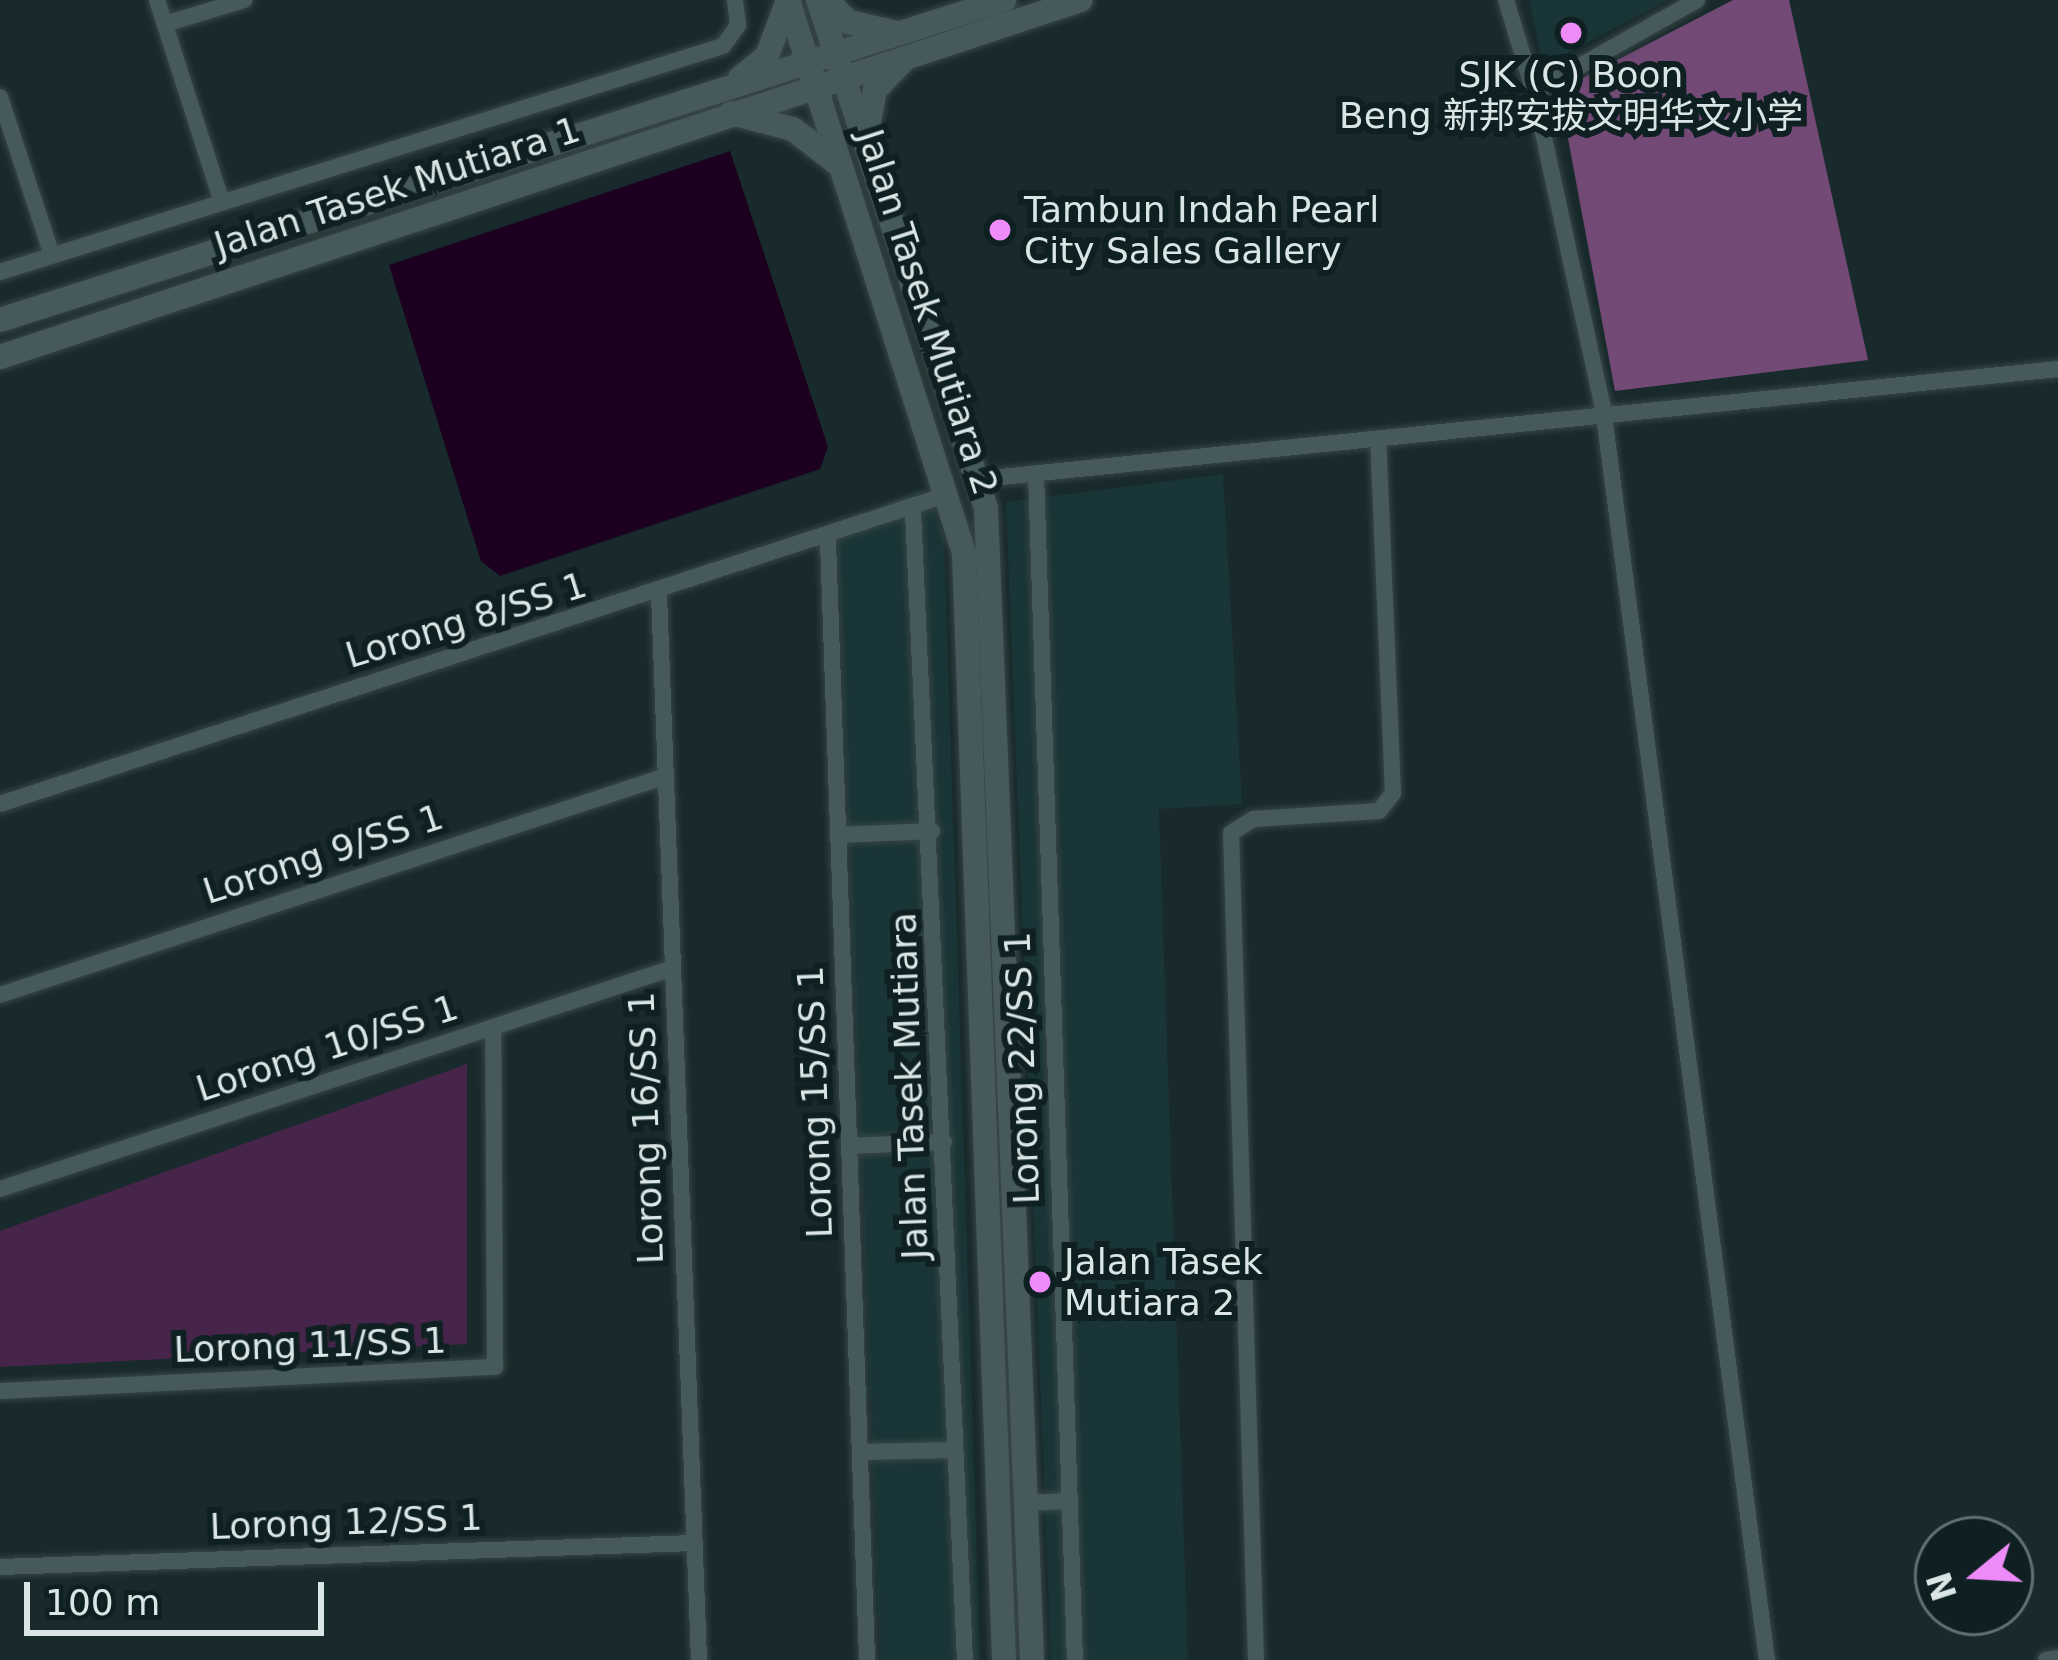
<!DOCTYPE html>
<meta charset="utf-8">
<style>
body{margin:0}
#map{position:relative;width:2058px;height:1660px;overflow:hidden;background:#182a2b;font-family:"DejaVu Sans","Noto Sans SC",sans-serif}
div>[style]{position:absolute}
.built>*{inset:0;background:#1a3537}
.green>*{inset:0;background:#47254b}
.forest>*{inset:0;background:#734a76}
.water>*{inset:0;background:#1b001f}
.roads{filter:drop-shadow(0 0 3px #374546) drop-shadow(0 0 3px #374546)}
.street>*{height:16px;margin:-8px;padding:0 8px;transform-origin:8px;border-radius:8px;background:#475a5b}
.secondary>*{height:24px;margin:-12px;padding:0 12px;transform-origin:12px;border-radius:12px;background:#475a5b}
.dots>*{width:33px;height:33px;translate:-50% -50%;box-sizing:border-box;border:6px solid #0f2022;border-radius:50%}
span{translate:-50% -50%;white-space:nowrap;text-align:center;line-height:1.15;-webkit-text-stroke:12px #0f2022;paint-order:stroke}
.poi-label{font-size:36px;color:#dae5e6}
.left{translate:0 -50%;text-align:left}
.street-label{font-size:36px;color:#dae5e6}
.north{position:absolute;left:1914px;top:1516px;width:120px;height:120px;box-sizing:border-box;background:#0f2022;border:3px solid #606f70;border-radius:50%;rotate:252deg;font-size:33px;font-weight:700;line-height:48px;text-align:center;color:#dae5e6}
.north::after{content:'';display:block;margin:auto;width:42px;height:54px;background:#ee8bf8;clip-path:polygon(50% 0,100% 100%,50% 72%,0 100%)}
.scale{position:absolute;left:24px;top:1582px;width:300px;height:54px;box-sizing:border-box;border:6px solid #dae5e6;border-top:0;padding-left:15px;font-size:36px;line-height:42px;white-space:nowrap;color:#dae5e6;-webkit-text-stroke:9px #0f2022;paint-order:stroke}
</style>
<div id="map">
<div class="built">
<i style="clip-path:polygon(1529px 0,1668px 0,1543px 66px)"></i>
<i style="clip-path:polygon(1223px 474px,1242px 804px,1159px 809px,1188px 1660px,1051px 1660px,1006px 502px)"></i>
<i style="clip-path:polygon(923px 489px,944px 536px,980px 1660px,880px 1660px,837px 524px)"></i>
</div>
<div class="green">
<i style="clip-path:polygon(467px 1064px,467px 1344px,0 1367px,0 1231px)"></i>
</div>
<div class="forest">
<i style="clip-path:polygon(1733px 0,1789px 0,1868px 360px,1615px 391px,1559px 90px)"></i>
</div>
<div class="water">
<i style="clip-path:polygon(730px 151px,828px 447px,820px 469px,500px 576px,481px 561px,389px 265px)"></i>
</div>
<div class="roads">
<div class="street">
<i style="left:157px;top:0;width:212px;rotate:72.2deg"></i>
<i style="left:1506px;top:0;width:96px;rotate:73.1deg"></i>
<i style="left:1697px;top:0;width:187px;rotate:150.6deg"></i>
<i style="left:1534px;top:92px;width:323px;rotate:77.7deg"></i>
<i style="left:1603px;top:408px;width:1263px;rotate:82.54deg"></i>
<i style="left:165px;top:24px;width:83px;rotate:-16.9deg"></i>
<i style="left:0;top:97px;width:166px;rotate:71.8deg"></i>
<i style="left:0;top:272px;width:757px;rotate:-17.36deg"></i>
<i style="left:723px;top:46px;width:26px;rotate:-54deg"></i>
<i style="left:738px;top:25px;width:25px;rotate:-97deg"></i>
<i style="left:1036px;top:473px;width:1188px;rotate:88.12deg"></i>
<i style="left:981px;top:479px;width:1083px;rotate:-5.83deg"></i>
<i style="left:913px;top:511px;width:1150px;rotate:87.41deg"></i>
<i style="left:828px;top:541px;width:1120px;rotate:88deg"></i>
<i style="left:659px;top:594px;width:1067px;rotate:87.85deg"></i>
<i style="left:0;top:804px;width:998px;rotate:-18.09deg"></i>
<i style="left:838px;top:835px;width:94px;rotate:-2.4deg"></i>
<i style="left:0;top:995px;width:701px;rotate:-18.2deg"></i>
<i style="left:849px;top:1146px;width:95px;rotate:-2.4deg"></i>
<i style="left:0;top:1189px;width:708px;rotate:-18.18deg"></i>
<i style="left:0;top:1391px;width:496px;rotate:-2.8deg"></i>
<i style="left:495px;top:1367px;width:339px;rotate:-90.3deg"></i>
<i style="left:860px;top:1452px;width:95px;rotate:-1.2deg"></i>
<i style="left:1025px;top:1503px;width:45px;rotate:-2.5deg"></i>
<i style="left:0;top:1567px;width:695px;rotate:-1.98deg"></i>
<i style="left:1256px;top:1660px;width:827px;rotate:-91.73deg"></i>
<i style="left:1231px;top:833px;width:26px;rotate:-32deg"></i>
<i style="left:1253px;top:819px;width:126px;rotate:-3.6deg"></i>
<i style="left:1379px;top:811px;width:23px;rotate:-52deg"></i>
<i style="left:1393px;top:793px;width:353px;rotate:-92.4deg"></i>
<i style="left:2046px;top:1660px;width:12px;rotate:-9deg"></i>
</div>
<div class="secondary">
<i style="left:788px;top:0;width:580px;rotate:72.35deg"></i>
<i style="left:964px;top:553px;width:1108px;rotate:87.93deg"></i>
<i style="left:818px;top:0;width:535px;rotate:71.7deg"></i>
<i style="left:986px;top:508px;width:1153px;rotate:87.71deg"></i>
<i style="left:826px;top:0;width:32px;rotate:44deg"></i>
<i style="left:849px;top:22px;width:49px;rotate:12.9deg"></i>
<i style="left:740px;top:78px;width:35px;rotate:-39deg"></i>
<i style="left:767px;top:56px;width:60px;rotate:-69.4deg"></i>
<i style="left:731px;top:113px;width:64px;rotate:14.5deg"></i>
<i style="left:793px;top:129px;width:57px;rotate:37.9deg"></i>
<i style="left:867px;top:133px;width:44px;rotate:-79.5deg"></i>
<i style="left:875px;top:90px;width:40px;rotate:-46deg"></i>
<i style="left:0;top:320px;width:1054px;rotate:-17.68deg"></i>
<i style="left:0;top:357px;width:1138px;rotate:-18.28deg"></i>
</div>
</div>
<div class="dots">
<i style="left:1571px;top:33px;background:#ee8bf8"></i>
<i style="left:1000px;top:230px;background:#ee8bf8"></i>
<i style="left:1040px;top:1282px;background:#ee8bf8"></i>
</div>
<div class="poi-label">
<span style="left:1571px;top:95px">SJK (C) Boon<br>Beng 新邦安拔文明华文小学</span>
<span class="left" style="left:1024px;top:230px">Tambun Indah Pearl<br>City Sales Gallery</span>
<span class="left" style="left:1064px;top:1282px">Jalan Tasek<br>Mutiara 2</span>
</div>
<div class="street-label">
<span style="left:397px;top:187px;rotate:-18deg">Jalan Tasek Mutiara 1</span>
<span style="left:928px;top:312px;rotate:72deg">Jalan Tasek Mutiara 2</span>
<span style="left:466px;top:620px;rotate:-17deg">Lorong 8/SS 1</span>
<span style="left:323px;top:854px;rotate:-18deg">Lorong 9/SS 1</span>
<span style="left:327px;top:1048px;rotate:-18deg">Lorong 10/SS 1</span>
<span style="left:1022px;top:1068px;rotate:-92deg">Lorong 22/SS 1</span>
<span style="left:909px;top:1086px;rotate:-92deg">Jalan Tasek Mutiara</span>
<span style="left:815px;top:1102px;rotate:-92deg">Lorong 15/SS 1</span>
<span style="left:646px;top:1128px;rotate:-92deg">Lorong 16/SS 1</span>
<span style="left:310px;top:1345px;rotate:-2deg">Lorong 11/SS 1</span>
<span style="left:346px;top:1522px;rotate:-2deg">Lorong 12/SS 1</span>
</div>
<div class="north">N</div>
<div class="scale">100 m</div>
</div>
